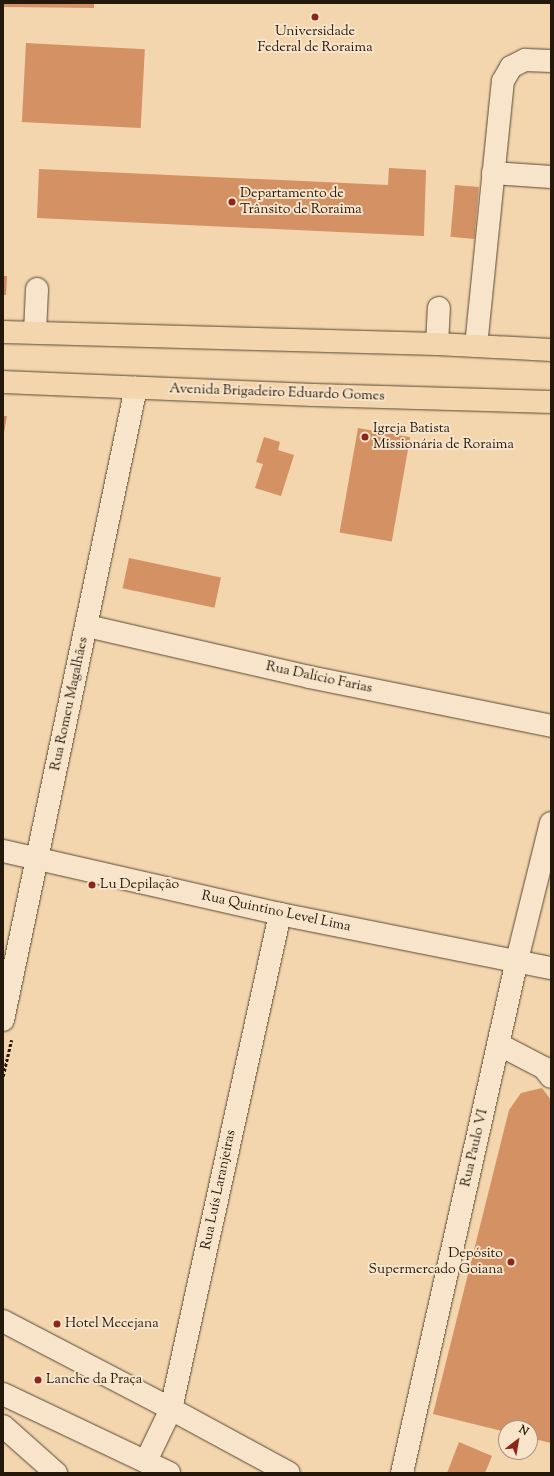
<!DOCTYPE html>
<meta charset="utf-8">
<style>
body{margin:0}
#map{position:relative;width:554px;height:1476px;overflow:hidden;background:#f3d6ad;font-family:"Sorts Mill Goudy",serif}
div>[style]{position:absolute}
.building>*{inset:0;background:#d39164;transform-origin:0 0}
.path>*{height:2.5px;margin-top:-1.25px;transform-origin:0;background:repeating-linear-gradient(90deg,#24180b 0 3px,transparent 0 5px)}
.roads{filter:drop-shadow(0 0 1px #584834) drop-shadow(0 0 1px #584834)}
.minor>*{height:22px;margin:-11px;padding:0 11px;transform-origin:11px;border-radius:11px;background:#f7e4ca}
.major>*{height:22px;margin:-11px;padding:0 11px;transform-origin:11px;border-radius:11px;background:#f3d6ad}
.dots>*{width:11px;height:11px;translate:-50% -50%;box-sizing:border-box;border:2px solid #f7e4ca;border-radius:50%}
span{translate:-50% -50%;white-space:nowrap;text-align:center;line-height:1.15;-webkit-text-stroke:4px #f7e4ca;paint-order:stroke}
.poi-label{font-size:14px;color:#24180b}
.left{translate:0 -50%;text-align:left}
.right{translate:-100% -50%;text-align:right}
.street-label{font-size:14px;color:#24180b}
.frame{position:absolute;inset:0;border:4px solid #24180b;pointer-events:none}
.north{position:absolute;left:498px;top:1420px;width:40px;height:40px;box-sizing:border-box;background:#f7e4ca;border:1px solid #a3927e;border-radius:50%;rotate:31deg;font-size:11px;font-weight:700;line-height:16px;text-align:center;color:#24180b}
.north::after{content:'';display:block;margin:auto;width:14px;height:18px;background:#8f2418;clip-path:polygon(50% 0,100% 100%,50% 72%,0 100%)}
</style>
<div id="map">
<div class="building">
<i style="clip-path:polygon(3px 3px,94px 3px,94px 8px,3px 7px)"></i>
<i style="left:26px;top:43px;width:119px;height:79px;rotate:3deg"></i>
<i style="clip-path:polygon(389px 168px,426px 170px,424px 236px,37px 218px,39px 169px,388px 185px)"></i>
<i style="left:455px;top:185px;width:24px;height:52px;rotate:5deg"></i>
<i style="clip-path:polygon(3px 276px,7px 276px,6px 295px,3px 295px)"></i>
<i style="clip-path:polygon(3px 416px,7px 416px,4px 433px,3px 433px)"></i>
<i style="left:358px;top:428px;width:53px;height:106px;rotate:10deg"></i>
<i style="clip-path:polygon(264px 437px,280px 442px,278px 450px,294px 455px,281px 496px,255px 488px,263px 464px,256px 462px)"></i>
<i style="left:129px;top:558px;width:94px;height:31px;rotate:12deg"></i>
<i style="clip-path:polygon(542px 1088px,551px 1100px,551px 1443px,530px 1438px,530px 1428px,506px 1428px,506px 1432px,433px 1414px,509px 1110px,521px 1093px)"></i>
<i style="clip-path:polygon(459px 1442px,492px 1456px,485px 1473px,447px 1473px)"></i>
</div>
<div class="path">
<i style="left:3px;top:1076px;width:37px;rotate:-77deg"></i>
</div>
<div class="roads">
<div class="minor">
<i style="left:493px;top:173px;width:58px;rotate:3.9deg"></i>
<i style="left:35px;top:332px;width:43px;rotate:-87.3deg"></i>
<i style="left:437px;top:344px;width:36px;rotate:-87deg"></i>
<i style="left:476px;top:346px;width:266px;rotate:-84.2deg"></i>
<i style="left:503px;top:81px;width:16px;rotate:-60deg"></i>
<i style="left:511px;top:67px;width:16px;rotate:-27deg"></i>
<i style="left:525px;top:60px;width:26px;rotate:2deg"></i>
<i style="left:87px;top:626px;width:228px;rotate:12.9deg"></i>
<i style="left:309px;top:677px;width:247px;rotate:11.4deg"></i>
<i style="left:3px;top:851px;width:284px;rotate:12.8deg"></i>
<i style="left:280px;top:914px;width:276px;rotate:11.3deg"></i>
<i style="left:3px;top:1020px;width:646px;rotate:-78.12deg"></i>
<i style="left:498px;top:1044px;width:52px;rotate:27.6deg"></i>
<i style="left:544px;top:1068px;width:11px;rotate:52deg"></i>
<i style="left:3px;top:1321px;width:190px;rotate:27.6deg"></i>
<i style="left:171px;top:1409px;width:134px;rotate:28.5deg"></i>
<i style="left:3px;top:1394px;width:184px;rotate:25.4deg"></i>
<i style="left:3px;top:1426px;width:71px;rotate:41.6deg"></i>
<i style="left:146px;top:1461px;width:58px;rotate:-64.3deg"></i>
<i style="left:171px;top:1409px;width:507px;rotate:-77.58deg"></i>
<i style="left:402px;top:1473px;width:526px;rotate:-77.36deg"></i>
<i style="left:517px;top:960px;width:141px;rotate:-76.1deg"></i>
</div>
<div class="major">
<i style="left:3px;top:332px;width:434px;rotate:1.6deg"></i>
<i style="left:437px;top:344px;width:114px;rotate:3deg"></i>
<i style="left:3px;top:382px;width:311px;rotate:2.4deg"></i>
<i style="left:314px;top:395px;width:237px;rotate:1.7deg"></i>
</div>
</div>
<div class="dots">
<i style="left:315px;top:17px;background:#8f2418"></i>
<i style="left:232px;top:202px;background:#8f2418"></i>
<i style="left:365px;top:437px;background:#8f2418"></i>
<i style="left:92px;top:885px;background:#8f2418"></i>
<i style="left:511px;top:1262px;background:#8f2418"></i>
<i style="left:57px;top:1324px;background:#8f2418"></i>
<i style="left:38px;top:1380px;background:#8f2418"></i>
</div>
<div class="poi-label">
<span style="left:315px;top:40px">Universidade<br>Federal de Roraima</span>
<span class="left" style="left:240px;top:202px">Departamento de<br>Trânsito de Roraima</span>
<span class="left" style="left:373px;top:437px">Igreja Batista<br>Missionária de Roraima</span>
<span class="left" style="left:100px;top:885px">Lu Depilação</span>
<span class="right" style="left:503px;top:1262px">Depósito<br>Supermercado Goiana</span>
<span class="left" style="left:65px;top:1324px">Hotel Mecejana</span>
<span class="left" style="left:46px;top:1380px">Lanche da Praça</span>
</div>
<div class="street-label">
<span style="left:277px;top:393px;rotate:2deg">Avenida Brigadeiro Eduardo Gomes</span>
<span style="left:319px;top:678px;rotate:12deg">Rua Dalício Farias</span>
<span style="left:70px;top:704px;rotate:-78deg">Rua Romeu Magalhães</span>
<span style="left:276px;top:912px;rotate:12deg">Rua Quintino Level Lima</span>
<span style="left:475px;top:1148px;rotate:-77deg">Rua Paulo VI</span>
<span style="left:219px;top:1190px;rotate:-78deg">Rua Luís Laranjeiras</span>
</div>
<div class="frame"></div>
<div class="north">N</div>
</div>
